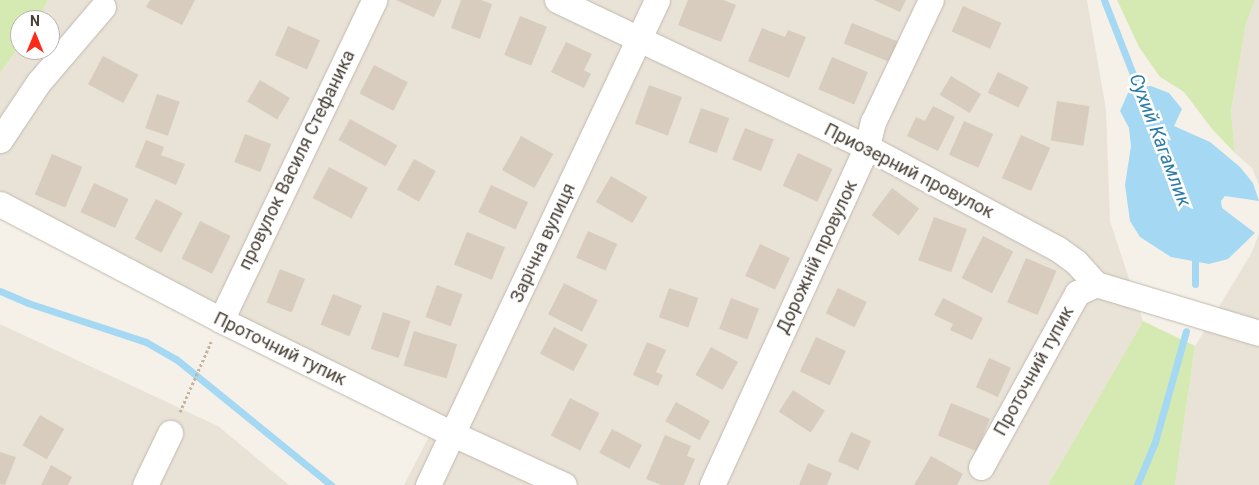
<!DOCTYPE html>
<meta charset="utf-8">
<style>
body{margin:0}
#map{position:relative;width:1259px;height:485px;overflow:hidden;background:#f5f1e9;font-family:Roboto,sans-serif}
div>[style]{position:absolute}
.residential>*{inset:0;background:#e9e2d7}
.green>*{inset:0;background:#d5eab2}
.water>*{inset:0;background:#a5d8f2}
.stream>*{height:7px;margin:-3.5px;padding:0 3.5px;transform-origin:3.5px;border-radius:3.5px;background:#a5d8f2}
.building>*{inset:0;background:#d7ccbe;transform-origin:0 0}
.path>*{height:3px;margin-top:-1.5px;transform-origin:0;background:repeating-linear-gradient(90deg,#c3b39c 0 2.5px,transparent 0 5px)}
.roads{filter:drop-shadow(0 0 1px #c1b8ac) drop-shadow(0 0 1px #c1b8ac)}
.minor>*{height:25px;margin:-12.5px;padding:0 12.5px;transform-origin:12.5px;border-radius:12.5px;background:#fff}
span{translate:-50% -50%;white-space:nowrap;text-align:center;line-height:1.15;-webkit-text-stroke:5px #fff;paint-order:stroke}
.street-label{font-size:18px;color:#494137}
.water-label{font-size:19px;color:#2a7ca7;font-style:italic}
.north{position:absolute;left:10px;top:10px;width:50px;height:50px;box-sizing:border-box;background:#fff;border:1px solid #b6b3af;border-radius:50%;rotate:0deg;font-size:14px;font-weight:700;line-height:20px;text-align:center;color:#494137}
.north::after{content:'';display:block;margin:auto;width:18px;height:22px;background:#fe2917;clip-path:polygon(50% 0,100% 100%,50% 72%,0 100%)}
</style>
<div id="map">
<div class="residential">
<i style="clip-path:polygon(48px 0,1087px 0,1106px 110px,1110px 221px,1143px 321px,1048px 485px,404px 485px,439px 417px,0 196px,0 73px,20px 46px,20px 50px,50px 50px,50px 20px,38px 20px)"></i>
<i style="clip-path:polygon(1255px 0,1259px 0,1259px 185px,1252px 168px,1235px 153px,1231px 111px,1246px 24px)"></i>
<i style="clip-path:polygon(1259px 234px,1259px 485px,1175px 485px,1195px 346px,1251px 254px)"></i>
<i style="clip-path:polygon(0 324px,218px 426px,289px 485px,0 485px)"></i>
</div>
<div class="green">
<i style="clip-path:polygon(0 0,48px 0,38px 20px,20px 20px,20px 46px,0 73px)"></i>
<i style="clip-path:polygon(1117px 0,1255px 0,1246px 24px,1231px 111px,1235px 153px,1212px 129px,1184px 92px,1160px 77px,1139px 47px)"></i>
<i style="clip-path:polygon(1143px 321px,1195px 346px,1175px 485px,1048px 485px)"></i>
</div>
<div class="water">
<i style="clip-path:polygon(1151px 86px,1169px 93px,1182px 109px,1174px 126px,1210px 142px,1240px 167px,1253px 183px,1259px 201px,1225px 196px,1221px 201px,1222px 208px,1255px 233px,1228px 259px,1209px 264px,1171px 257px,1140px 237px,1130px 221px,1125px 185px,1131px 146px,1129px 128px,1120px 111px,1128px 93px,1137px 87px)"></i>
</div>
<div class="stream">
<i style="left:1104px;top:0;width:102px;rotate:68.7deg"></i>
<i style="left:1195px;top:284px;width:31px;rotate:-90deg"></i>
<i style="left:0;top:291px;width:30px;rotate:23deg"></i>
<i style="left:28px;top:303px;width:124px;rotate:18.3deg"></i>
<i style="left:146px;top:342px;width:34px;rotate:30deg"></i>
<i style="left:176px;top:359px;width:200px;rotate:39.1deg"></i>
<i style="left:1137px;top:485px;width:47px;rotate:-67.3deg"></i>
<i style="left:1155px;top:442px;width:115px;rotate:-74.4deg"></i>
</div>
<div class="building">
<i style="clip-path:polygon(150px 0,195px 0,182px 25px,146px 7px)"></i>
<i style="clip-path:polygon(396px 0,442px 0,434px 17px)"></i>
<i style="clip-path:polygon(461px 0,481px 0,492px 4px,480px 39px,451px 28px)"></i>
<i style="clip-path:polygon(688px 0,723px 0,736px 5px,721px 42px,678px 25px)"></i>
<i style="clip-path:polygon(874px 0,906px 0,900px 12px)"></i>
<i style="left:963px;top:6px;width:42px;height:28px;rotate:24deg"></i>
<i style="left:520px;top:16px;width:29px;height:42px;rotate:22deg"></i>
<i style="left:852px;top:23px;width:50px;height:22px;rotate:22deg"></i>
<i style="left:288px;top:26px;width:35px;height:32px;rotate:24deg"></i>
<i style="clip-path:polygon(762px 28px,785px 37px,788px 30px,806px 37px,789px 78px,748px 61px)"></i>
<i style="clip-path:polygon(566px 42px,592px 54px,584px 70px,591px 74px,584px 88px,551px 72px)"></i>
<i style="left:103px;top:56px;width:40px;height:32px;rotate:28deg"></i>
<i style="left:832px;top:57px;width:39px;height:35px;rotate:23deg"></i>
<i style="left:374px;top:65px;width:38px;height:32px;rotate:27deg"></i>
<i style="left:998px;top:72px;width:34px;height:23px;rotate:26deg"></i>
<i style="left:951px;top:76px;width:35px;height:22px;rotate:31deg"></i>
<i style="left:260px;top:80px;width:35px;height:25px;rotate:31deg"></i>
<i style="left:649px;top:85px;width:35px;height:41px;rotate:20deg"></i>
<i style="left:157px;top:94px;width:24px;height:36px;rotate:19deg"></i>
<i style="left:1057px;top:101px;width:33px;height:40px;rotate:9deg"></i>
<i style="clip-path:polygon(933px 106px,955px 117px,938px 151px,907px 136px,916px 117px,925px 121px)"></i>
<i style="left:701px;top:108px;width:30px;height:37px;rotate:20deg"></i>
<i style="left:350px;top:119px;width:54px;height:24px;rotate:29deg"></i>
<i style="left:964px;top:121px;width:32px;height:37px;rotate:24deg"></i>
<i style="left:745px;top:128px;width:31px;height:34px;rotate:22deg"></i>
<i style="left:245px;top:134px;width:28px;height:30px;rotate:21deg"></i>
<i style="left:1021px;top:135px;width:32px;height:47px;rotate:24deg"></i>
<i style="left:521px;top:136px;width:37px;height:39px;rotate:29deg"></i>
<i style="clip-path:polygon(146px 140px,164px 147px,161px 155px,185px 164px,176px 185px,135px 167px)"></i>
<i style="left:798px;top:153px;width:38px;height:36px;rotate:25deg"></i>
<i style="left:52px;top:154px;width:33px;height:44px;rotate:23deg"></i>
<i style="left:414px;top:159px;width:25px;height:35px;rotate:29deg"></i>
<i style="left:329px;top:167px;width:44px;height:35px;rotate:28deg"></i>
<i style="left:611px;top:176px;width:42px;height:30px;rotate:30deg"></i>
<i style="left:94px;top:183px;width:38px;height:32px;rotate:25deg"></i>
<i style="left:491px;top:185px;width:41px;height:30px;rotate:25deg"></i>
<i style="left:892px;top:188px;width:34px;height:34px;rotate:37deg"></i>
<i style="left:156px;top:199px;width:30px;height:45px;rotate:28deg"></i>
<i style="left:934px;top:217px;width:35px;height:46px;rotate:20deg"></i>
<i style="left:200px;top:221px;width:34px;height:42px;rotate:26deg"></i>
<i style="left:588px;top:231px;width:32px;height:29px;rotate:24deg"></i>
<i style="left:467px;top:232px;width:41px;height:35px;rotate:22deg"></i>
<i style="left:983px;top:236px;width:34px;height:47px;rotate:27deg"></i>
<i style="left:760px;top:244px;width:33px;height:35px;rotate:25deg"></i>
<i style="left:1026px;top:258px;width:33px;height:48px;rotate:23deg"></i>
<i style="left:280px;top:269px;width:27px;height:36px;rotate:22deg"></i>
<i style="left:564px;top:283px;width:38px;height:35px;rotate:27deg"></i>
<i style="left:437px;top:285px;width:27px;height:34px;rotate:20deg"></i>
<i style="left:669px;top:288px;width:31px;height:31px;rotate:19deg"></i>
<i style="left:838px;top:288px;width:32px;height:28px;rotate:26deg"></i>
<i style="left:333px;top:294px;width:31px;height:33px;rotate:22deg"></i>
<i style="left:731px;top:298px;width:30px;height:33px;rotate:21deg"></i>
<i style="clip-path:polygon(943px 298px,983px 318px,972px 340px,950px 330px,953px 324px,934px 315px)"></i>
<i style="left:383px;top:312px;width:29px;height:39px;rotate:18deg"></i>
<i style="left:554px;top:327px;width:38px;height:30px;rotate:28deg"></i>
<i style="left:414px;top:331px;width:45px;height:36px;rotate:17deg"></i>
<i style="left:816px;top:337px;width:33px;height:38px;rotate:25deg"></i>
<i style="clip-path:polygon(647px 342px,666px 350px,656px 372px,663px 375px,658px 386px,633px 375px)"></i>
<i style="left:711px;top:347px;width:31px;height:32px;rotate:29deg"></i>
<i style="left:989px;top:358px;width:24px;height:32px;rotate:24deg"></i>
<i style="left:793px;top:390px;width:38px;height:26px;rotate:33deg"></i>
<i style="left:570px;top:398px;width:33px;height:42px;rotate:27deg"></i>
<i style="left:676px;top:402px;width:39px;height:22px;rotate:29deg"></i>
<i style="left:951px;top:403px;width:42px;height:35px;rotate:22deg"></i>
<i style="left:40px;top:415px;width:28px;height:35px;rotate:30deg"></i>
<i style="left:612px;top:429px;width:34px;height:27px;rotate:28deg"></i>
<i style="left:851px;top:432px;width:22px;height:32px;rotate:24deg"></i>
<i style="clip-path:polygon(665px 435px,691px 446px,687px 456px,695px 459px,684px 485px,661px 485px,646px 479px)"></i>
<i style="clip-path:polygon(0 452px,16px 457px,5px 485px,0 484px)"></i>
<i style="clip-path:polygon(931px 456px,963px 474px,957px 485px,914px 485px)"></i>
<i style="clip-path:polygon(808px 463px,832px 473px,827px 485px,799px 485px)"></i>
<i style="clip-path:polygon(51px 465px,72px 477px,68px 485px,41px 485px)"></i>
</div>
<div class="path">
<i style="left:180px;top:412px;width:77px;rotate:-66.1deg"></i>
</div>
<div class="roads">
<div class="minor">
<i style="left:557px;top:0;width:343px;rotate:25.4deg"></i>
<i style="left:867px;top:147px;width:217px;rotate:28.1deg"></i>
<i style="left:1058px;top:249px;width:22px;rotate:36deg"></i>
<i style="left:1076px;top:262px;width:30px;rotate:48deg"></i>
<i style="left:1096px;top:284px;width:170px;rotate:16.7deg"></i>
<i style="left:0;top:140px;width:69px;rotate:-56.3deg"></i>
<i style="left:38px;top:83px;width:100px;rotate:-49.5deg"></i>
<i style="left:0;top:204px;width:250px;rotate:27.7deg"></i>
<i style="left:221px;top:320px;width:258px;rotate:26.2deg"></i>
<i style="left:453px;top:434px;width:122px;rotate:24.7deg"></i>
<i style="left:221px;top:320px;width:355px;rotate:-64.4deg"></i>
<i style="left:981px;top:467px;width:199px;rotate:-61.1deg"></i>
<i style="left:1077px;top:293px;width:21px;rotate:-25deg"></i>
<i style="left:145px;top:485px;width:58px;rotate:-64.3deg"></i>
<i style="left:428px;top:485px;width:536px;rotate:-64.72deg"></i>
<i style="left:712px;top:485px;width:372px;rotate:-65.4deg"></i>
<i style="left:867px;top:147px;width:26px;rotate:-77deg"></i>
<i style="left:873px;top:122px;width:135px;rotate:-64.6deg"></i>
</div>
</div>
<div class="street-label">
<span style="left:297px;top:160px;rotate:-64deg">провулок Василя Стефаника</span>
<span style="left:909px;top:171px;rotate:27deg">Приозерний провулок</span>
<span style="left:543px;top:243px;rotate:-65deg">Зарічна вулиця</span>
<span style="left:817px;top:257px;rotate:-65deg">Дорожній провулок</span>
<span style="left:280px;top:349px;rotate:26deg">Проточний тупик</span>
<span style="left:1034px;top:371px;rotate:-61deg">Проточний тупик</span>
</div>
<div class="water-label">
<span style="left:1160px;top:140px;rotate:69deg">Сухий Кагамлик</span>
</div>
<div class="north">N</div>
</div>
